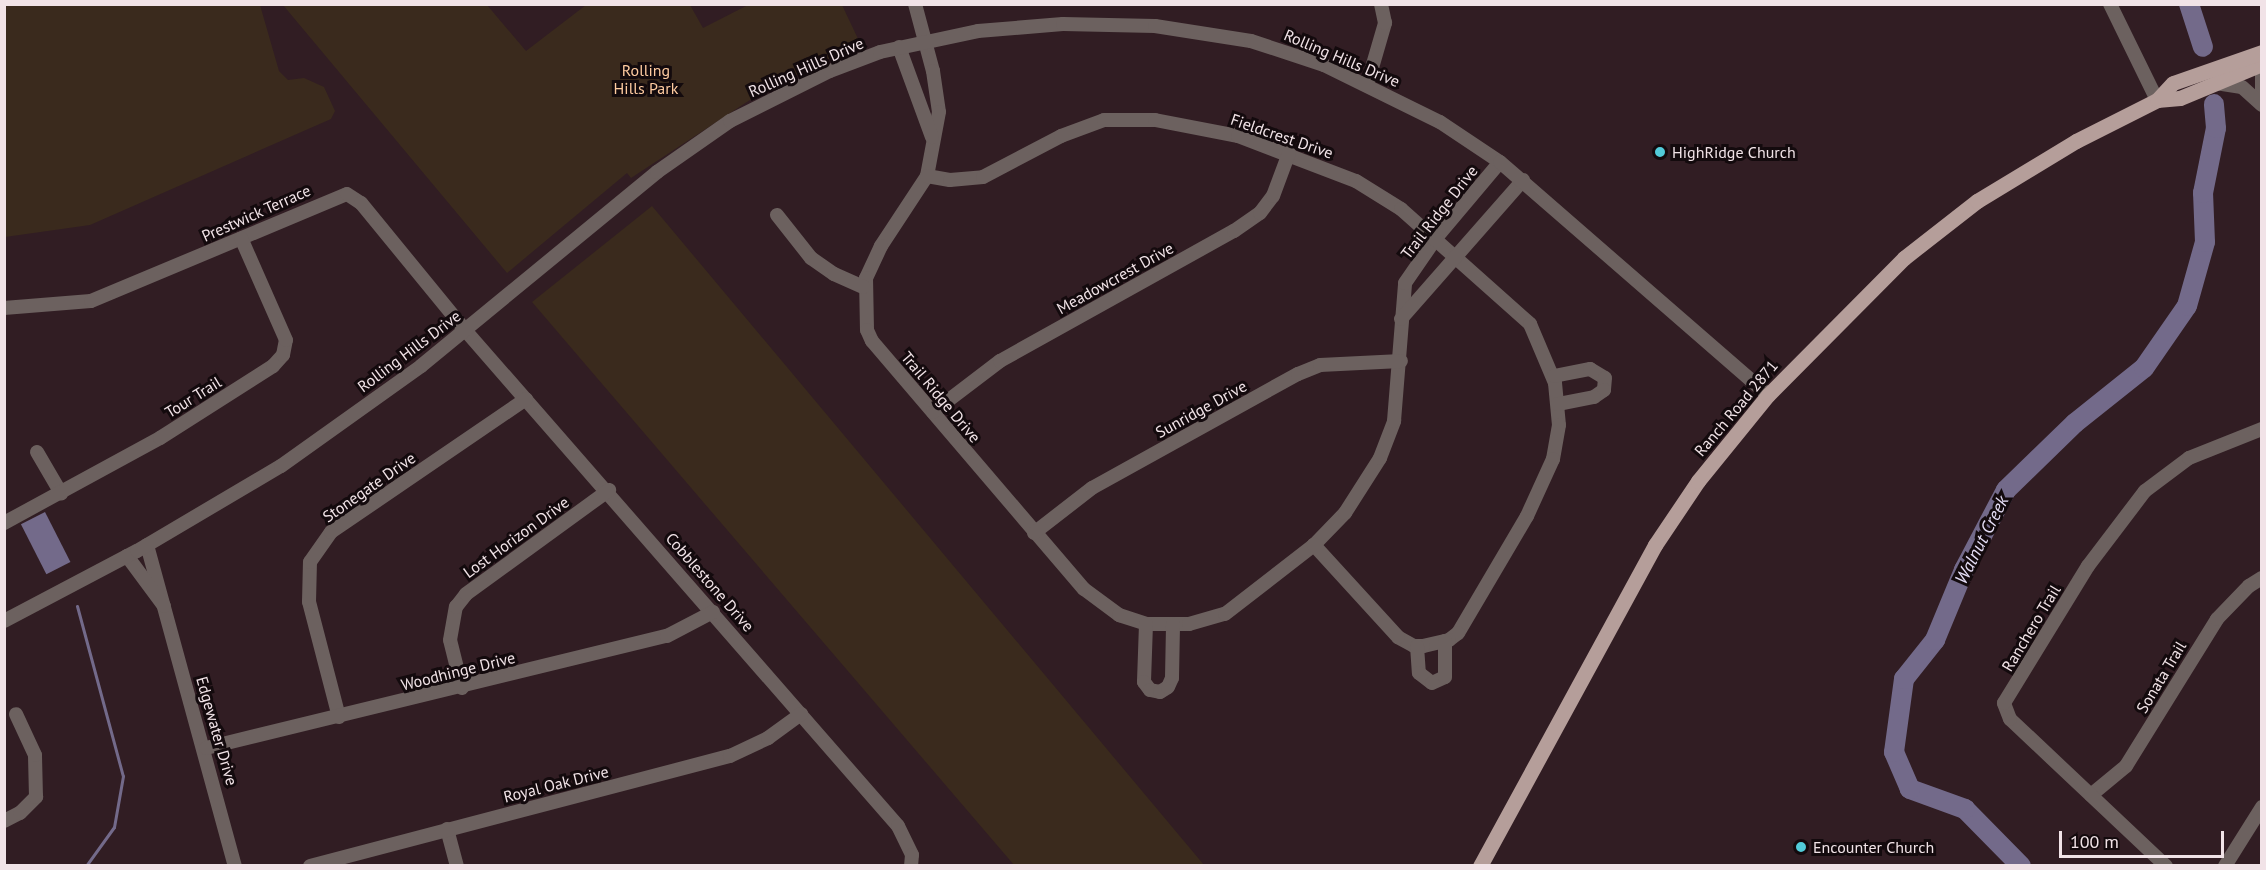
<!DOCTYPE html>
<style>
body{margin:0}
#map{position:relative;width:2266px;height:870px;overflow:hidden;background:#311d23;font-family:"PT Sans",sans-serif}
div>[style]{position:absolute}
.green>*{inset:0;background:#3a2a1d}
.water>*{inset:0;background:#736a8a;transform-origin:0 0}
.stream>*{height:3px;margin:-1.5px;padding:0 1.5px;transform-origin:1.5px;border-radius:1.5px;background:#736a8a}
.river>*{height:20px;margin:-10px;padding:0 10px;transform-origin:10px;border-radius:10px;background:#736a8a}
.minor>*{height:14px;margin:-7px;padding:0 7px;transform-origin:7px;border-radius:7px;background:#6c615f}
.major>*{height:15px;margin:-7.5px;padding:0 7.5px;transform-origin:7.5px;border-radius:7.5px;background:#b59e9a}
.dots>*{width:16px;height:16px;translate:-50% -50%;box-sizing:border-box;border:3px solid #130a0d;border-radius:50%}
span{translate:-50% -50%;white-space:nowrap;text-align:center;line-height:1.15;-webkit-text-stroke:6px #130a0d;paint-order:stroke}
.street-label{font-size:16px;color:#f1e3e7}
.park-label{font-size:16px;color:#fecba0}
.poi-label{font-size:16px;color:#f1e3e7}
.left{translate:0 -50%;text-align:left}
.water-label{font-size:18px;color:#e5def6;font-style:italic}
.frame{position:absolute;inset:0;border:6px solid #f1e3e7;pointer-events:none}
.scale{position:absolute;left:2059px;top:831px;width:165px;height:27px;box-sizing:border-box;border:3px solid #f1e3e7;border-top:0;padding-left:8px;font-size:18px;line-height:21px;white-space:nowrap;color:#f1e3e7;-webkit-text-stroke:4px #130a0d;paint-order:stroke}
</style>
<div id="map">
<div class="green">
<i style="clip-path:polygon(4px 5px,260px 5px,279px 71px,288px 80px,304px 78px,324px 87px,335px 111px,331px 119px,90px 225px,5px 237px)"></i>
<i style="clip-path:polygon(283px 5px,487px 5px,526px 51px,586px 5px,690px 5px,703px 28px,748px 5px,842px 5px,860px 43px,756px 96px,631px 178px,627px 173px,507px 273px)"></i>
<i style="clip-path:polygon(652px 206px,1204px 865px,1014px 865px,532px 302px)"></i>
</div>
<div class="water">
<i style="left:45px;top:512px;width:56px;height:27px;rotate:63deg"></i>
</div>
<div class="stream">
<i style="left:77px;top:606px;width:176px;rotate:74.9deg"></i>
<i style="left:123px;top:776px;width:52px;rotate:100deg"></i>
<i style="left:114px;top:827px;width:48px;rotate:125.7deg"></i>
</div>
<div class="river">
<i style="left:2189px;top:4px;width:45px;rotate:72deg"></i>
<i style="left:2021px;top:866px;width:80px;rotate:-134.5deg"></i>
<i style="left:1965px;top:809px;width:59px;rotate:-160deg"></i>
<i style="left:1910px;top:789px;width:40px;rotate:-113.4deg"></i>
<i style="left:1894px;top:752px;width:74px;rotate:-82.2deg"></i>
<i style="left:1904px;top:679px;width:50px;rotate:-51.5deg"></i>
<i style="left:1935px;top:640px;width:76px;rotate:-67.5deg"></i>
<i style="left:1964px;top:570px;width:90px;rotate:-62.3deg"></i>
<i style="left:2006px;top:490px;width:96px;rotate:-44.2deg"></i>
<i style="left:2075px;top:423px;width:88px;rotate:-38.6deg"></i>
<i style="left:2144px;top:368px;width:75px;rotate:-55.3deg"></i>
<i style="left:2187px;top:306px;width:66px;rotate:-74.3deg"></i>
<i style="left:2205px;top:242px;width:49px;rotate:-92.3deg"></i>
<i style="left:2203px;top:193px;width:66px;rotate:-78.7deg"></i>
<i style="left:2216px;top:128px;width:24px;rotate:-95deg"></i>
</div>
<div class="minor">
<i style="left:915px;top:4px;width:69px;rotate:75deg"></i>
<i style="left:933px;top:71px;width:41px;rotate:81.7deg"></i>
<i style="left:939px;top:112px;width:65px;rotate:100.6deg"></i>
<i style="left:927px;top:176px;width:84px;rotate:123.3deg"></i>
<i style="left:881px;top:246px;width:35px;rotate:115deg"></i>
<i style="left:866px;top:278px;width:52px;rotate:88.9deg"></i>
<i style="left:867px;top:330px;width:12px;rotate:66deg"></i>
<i style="left:872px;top:341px;width:326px;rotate:49.5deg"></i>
<i style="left:1084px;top:589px;width:44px;rotate:36.6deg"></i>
<i style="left:1119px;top:615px;width:28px;rotate:18deg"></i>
<i style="left:1146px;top:624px;width:43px"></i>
<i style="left:1189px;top:624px;width:37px;rotate:-16deg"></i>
<i style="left:1225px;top:614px;width:113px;rotate:-37.8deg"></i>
<i style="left:1314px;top:545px;width:45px;rotate:-45.9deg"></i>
<i style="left:1345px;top:513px;width:65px;rotate:-57.5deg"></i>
<i style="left:1380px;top:458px;width:40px;rotate:-69deg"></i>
<i style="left:1394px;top:421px;width:138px;rotate:-85.4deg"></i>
<i style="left:1405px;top:283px;width:55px;rotate:-55.4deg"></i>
<i style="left:1436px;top:238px;width:99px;rotate:-49.9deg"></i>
<i style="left:2110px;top:4px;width:107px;rotate:63.9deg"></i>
<i style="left:899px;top:47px;width:96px;rotate:69.9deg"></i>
<i style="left:2262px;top:74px;width:31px;rotate:90deg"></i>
<i style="left:2216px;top:83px;width:26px;rotate:9deg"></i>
<i style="left:2242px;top:87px;width:25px;rotate:42deg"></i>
<i style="left:1367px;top:85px;width:65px;rotate:-73.8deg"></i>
<i style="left:1385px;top:23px;width:19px;rotate:-102deg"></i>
<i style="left:927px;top:176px;width:23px;rotate:10deg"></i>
<i style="left:950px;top:180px;width:33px;rotate:-5deg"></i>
<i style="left:983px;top:177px;width:88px;rotate:-27.7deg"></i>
<i style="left:1061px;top:136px;width:46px;rotate:-20.4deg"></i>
<i style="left:1104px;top:120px;width:51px"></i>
<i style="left:1155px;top:120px;width:85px;rotate:10.9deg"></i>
<i style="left:1238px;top:136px;width:126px;rotate:20.9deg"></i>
<i style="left:1356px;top:181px;width:53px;rotate:31.9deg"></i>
<i style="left:1401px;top:209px;width:173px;rotate:41.7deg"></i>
<i style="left:1530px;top:324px;width:64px;rotate:67deg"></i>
<i style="left:1555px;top:383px;width:42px;rotate:84.6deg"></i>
<i style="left:1559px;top:425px;width:35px;rotate:100deg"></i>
<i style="left:1553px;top:459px;width:63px;rotate:114.5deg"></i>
<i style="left:1527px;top:516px;width:136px;rotate:120.5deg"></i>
<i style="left:1458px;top:633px;width:11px;rotate:142deg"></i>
<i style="left:1449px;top:640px;width:27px;rotate:167deg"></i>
<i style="left:1423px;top:646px;width:9px;rotate:180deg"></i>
<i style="left:1414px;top:646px;width:18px;rotate:-151deg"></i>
<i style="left:1398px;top:637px;width:125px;rotate:-132.4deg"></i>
<i style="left:777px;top:215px;width:55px;rotate:51.7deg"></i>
<i style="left:811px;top:258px;width:28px;rotate:35deg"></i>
<i style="left:834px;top:274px;width:32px;rotate:24deg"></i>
<i style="left:4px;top:308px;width:87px;rotate:-4.6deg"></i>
<i style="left:91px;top:301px;width:277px;rotate:-22.7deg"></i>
<i style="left:347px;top:194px;width:17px;rotate:33deg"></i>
<i style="left:361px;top:203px;width:164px;rotate:50.7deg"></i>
<i style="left:465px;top:330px;width:658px;rotate:48.88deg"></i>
<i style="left:898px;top:826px;width:32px;rotate:64deg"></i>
<i style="left:912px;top:855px;width:11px;rotate:95deg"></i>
<i style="left:1401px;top:319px;width:185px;rotate:-48.7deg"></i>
<i style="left:1554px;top:376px;width:37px;rotate:-11deg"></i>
<i style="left:1590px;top:369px;width:17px;rotate:31deg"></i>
<i style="left:1605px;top:378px;width:12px;rotate:95deg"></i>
<i style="left:1604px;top:390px;width:12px;rotate:145deg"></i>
<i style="left:1594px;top:397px;width:37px;rotate:169deg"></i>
<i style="left:933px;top:412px;width:84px;rotate:-37.3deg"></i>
<i style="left:1000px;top:361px;width:268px;rotate:-29.1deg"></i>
<i style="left:1234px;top:231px;width:32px;rotate:-35deg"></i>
<i style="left:1260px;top:213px;width:21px;rotate:-53deg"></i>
<i style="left:1273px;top:196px;width:46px;rotate:-69.6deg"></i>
<i style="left:37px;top:452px;width:48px;rotate:59.7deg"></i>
<i style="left:4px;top:523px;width:178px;rotate:-28.6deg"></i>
<i style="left:160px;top:438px;width:134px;rotate:-32.5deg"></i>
<i style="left:273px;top:366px;width:15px;rotate:-48deg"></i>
<i style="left:283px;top:355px;width:15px;rotate:-79deg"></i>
<i style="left:286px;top:340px;width:111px;rotate:-113.8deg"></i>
<i style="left:1034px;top:533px;width:73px;rotate:-37.8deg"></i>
<i style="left:1092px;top:488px;width:235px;rotate:-29deg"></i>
<i style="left:1298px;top:374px;width:24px;rotate:-22deg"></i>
<i style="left:1320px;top:365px;width:81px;rotate:-2.8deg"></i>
<i style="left:147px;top:545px;width:333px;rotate:74.7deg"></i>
<i style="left:127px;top:556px;width:62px;rotate:53.5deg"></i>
<i style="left:4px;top:621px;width:150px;rotate:-27.8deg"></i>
<i style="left:137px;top:551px;width:167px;rotate:-30.6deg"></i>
<i style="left:281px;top:466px;width:172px;rotate:-35.5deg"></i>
<i style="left:421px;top:366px;width:306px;rotate:-39.4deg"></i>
<i style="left:657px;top:172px;width:89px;rotate:-34.9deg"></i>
<i style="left:730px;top:121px;width:112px;rotate:-26.6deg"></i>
<i style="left:830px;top:71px;width:53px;rotate:-20.8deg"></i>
<i style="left:880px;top:52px;width:100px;rotate:-12.1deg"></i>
<i style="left:978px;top:31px;width:85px;rotate:-4.7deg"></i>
<i style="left:1063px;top:24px;width:92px;rotate:1.2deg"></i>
<i style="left:1155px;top:26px;width:97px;rotate:8.9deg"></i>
<i style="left:1251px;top:41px;width:77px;rotate:18.2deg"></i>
<i style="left:1324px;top:65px;width:129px;rotate:26.2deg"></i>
<i style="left:1440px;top:122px;width:72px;rotate:33.7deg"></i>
<i style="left:1500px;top:162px;width:355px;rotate:41deg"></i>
<i style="left:1146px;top:624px;width:58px;rotate:92deg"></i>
<i style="left:1144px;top:682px;width:10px;rotate:53deg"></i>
<i style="left:1150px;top:690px;width:10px;rotate:11deg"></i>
<i style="left:1160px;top:692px;width:9px;rotate:-32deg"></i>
<i style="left:1168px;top:687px;width:10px;rotate:-66deg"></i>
<i style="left:1172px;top:678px;width:54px;rotate:-88.9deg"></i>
<i style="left:1417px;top:646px;width:27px;rotate:86deg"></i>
<i style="left:1419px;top:673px;width:16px;rotate:38deg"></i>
<i style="left:1432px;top:683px;width:14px;rotate:-25deg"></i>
<i style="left:1445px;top:677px;width:36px;rotate:-90deg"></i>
<i style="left:462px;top:688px;width:49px;rotate:-104deg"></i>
<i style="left:450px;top:640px;width:34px;rotate:-80deg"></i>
<i style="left:456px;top:607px;width:16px;rotate:-52deg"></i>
<i style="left:466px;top:594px;width:177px;rotate:-36deg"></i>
<i style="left:339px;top:717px;width:119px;rotate:-104.6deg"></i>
<i style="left:309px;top:602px;width:40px;rotate:-88.6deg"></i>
<i style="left:310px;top:562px;width:37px;rotate:-55deg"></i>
<i style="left:331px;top:532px;width:236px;rotate:-34.3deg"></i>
<i style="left:206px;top:748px;width:474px;rotate:-13.7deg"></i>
<i style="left:667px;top:636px;width:52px;rotate:-27.6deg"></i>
<i style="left:2091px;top:795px;width:45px;rotate:-39.6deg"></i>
<i style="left:2126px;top:766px;width:173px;rotate:-58.2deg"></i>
<i style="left:2217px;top:619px;width:46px;rotate:-45.9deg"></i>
<i style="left:2249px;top:586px;width:15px;rotate:-32deg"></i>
<i style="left:4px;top:821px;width:18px;rotate:-27deg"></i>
<i style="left:20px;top:813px;width:23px;rotate:-45deg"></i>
<i style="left:36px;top:797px;width:42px;rotate:-91.4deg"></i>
<i style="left:35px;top:755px;width:45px;rotate:-114.9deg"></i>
<i style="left:447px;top:829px;width:38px;rotate:75deg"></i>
<i style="left:310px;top:866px;width:434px;rotate:-14.7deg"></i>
<i style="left:730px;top:756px;width:42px;rotate:-25.3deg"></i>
<i style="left:768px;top:738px;width:41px;rotate:-36deg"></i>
<i style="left:2166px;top:866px;width:214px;rotate:-136.7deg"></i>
<i style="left:2010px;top:719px;width:17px;rotate:-111deg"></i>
<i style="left:2004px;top:703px;width:161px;rotate:-58.5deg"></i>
<i style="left:2088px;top:566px;width:94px;rotate:-52.8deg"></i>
<i style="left:2145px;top:491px;width:55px;rotate:-36.9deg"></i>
<i style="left:2189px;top:458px;width:79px;rotate:-21.7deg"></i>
<i style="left:2225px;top:866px;width:70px;rotate:-57.9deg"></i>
</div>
<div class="major">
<i style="left:2157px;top:100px;width:23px;rotate:-5deg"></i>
<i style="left:2180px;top:98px;width:89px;rotate:-22.5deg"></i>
<i style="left:1480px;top:866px;width:366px;rotate:-61.4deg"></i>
<i style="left:1655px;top:545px;width:77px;rotate:-56.1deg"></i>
<i style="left:1698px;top:481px;width:111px;rotate:-50.9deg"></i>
<i style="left:1768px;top:395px;width:193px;rotate:-45.2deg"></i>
<i style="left:1904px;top:258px;width:93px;rotate:-38deg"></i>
<i style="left:1977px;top:201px;width:116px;rotate:-31.2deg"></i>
<i style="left:2076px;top:141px;width:91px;rotate:-26.8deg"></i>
<i style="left:2157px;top:100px;width:23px;rotate:-47deg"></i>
<i style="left:2173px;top:83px;width:94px;rotate:-19.2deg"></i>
</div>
<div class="dots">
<i style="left:1660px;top:152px;background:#52cbd9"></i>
<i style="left:1801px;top:847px;background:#52cbd9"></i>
</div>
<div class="street-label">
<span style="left:1342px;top:58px;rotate:23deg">Rolling Hills Drive</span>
<span style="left:806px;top:67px;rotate:-24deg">Rolling Hills Drive</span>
<span style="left:1282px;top:136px;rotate:19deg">Fieldcrest Drive</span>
<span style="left:1439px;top:212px;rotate:-52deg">Trail Ridge Drive</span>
<span style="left:256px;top:213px;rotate:-24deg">Prestwick Terrace</span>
<span style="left:1115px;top:278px;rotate:-29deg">Meadowcrest Drive</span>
<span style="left:409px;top:351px;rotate:-37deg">Rolling Hills Drive</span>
<span style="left:193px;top:397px;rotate:-32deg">Tour Trail</span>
<span style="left:941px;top:397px;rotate:50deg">Trail Ridge Drive</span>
<span style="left:1736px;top:408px;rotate:-50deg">Ranch Road 2871</span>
<span style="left:1201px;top:409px;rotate:-29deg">Sunridge Drive</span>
<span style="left:369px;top:487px;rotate:-35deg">Stonegate Drive</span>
<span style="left:516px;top:537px;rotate:-36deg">Lost Horizon Drive</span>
<span style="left:710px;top:582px;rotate:49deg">Cobblestone Drive</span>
<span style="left:2031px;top:628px;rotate:-59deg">Ranchero Trail</span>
<span style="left:458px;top:671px;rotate:-14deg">Woodhinge Drive</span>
<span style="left:2161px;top:677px;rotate:-59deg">Sonata Trail</span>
<span style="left:217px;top:731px;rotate:74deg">Edgewater Drive</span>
<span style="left:556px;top:784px;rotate:-14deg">Royal Oak Drive</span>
</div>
<div class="park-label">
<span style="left:646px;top:79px">Rolling<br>Hills Park</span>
</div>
<div class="poi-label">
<span class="left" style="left:1672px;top:152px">HighRidge Church</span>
<span class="left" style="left:1813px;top:847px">Encounter Church</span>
</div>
<div class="water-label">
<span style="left:1982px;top:540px;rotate:-63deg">Walnut Creek</span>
</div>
<div class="frame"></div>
<div class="scale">100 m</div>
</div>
